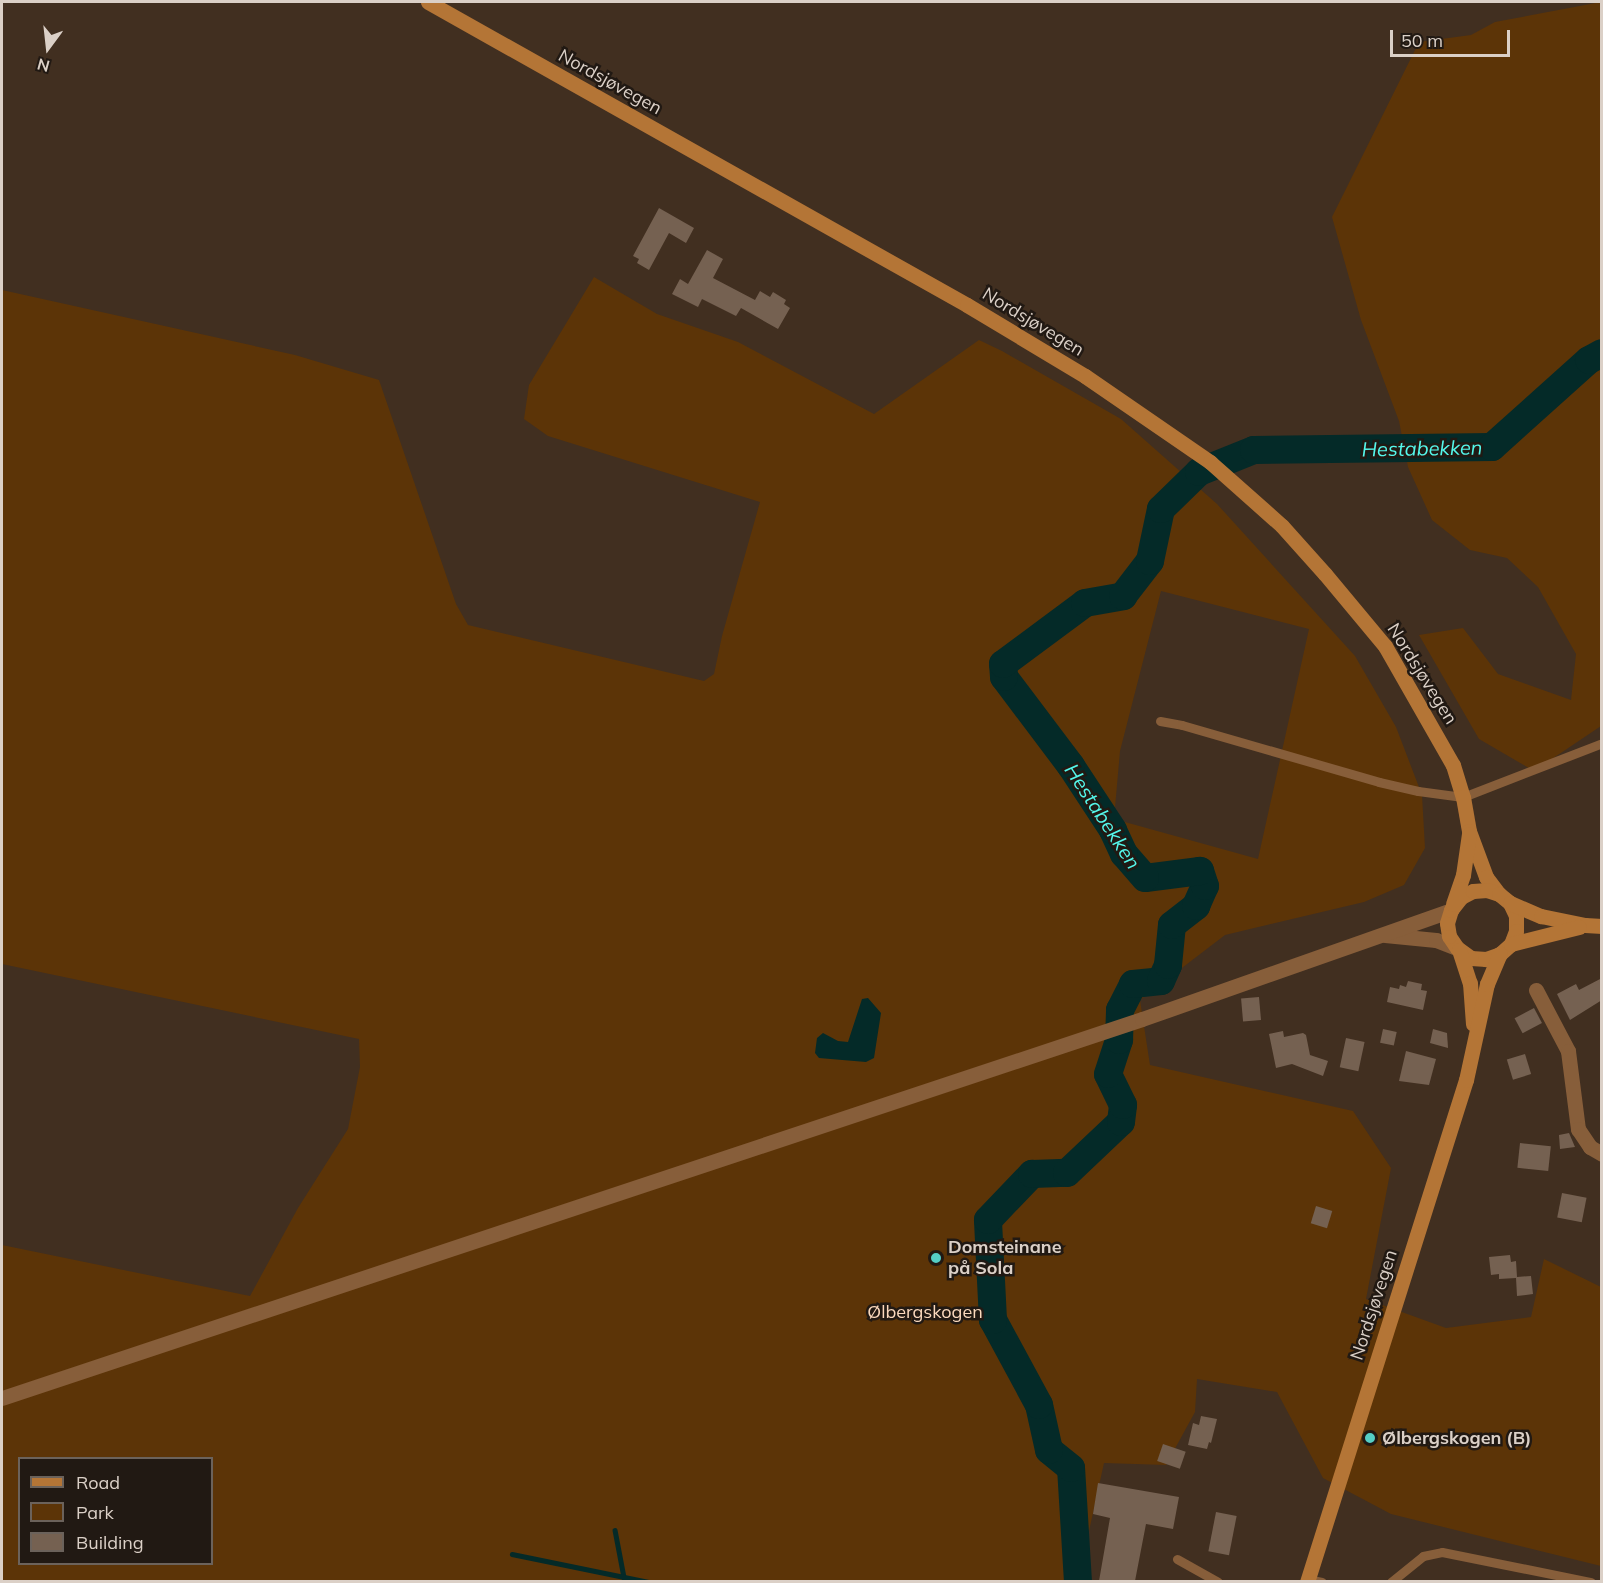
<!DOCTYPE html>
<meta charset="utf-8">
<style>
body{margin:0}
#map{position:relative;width:1603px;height:1583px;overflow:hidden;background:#412f20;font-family:Mulish,sans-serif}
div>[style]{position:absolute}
.green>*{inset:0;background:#5c3407}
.water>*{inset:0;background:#042a28}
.stream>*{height:4.5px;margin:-2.25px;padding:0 2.25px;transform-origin:2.25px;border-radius:2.25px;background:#042a28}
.river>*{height:28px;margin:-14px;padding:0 14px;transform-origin:14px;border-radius:14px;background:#042a28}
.building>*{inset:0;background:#756151;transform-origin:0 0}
.lane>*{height:9px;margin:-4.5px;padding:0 4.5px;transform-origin:4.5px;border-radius:4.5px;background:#875e3a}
.street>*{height:15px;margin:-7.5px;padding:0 7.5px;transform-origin:7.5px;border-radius:7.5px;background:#875e3a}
.secondary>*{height:15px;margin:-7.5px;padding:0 7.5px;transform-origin:7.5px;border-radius:7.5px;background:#b47536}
.dots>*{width:16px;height:16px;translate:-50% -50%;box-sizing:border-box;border:3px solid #211913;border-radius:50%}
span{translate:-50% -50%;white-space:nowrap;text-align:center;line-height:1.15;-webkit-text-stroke:5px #211913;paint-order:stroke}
.street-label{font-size:18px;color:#dbd0c7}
.poi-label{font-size:18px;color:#dbd0c7;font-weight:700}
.left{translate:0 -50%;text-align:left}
.park-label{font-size:18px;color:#fbd9bd}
.water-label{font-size:20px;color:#54f7eb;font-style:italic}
.frame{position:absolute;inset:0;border:3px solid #dbd0c7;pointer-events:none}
.legend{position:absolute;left:18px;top:1457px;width:195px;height:108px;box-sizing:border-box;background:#211913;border:2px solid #6b625b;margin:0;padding:8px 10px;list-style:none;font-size:18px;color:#dbd0c7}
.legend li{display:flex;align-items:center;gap:12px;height:30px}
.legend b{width:30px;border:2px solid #6b625b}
.north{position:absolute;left:18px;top:18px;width:60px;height:60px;-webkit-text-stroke:4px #211913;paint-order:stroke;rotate:195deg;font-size:16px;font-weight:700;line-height:24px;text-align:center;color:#dbd0c7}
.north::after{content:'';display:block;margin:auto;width:21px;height:27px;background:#dbd0c7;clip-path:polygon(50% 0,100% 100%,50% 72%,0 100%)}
.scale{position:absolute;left:1390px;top:30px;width:120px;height:27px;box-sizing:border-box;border:3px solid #dbd0c7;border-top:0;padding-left:8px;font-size:18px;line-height:21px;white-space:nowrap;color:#dbd0c7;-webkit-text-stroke:4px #211913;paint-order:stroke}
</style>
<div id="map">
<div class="green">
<i style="clip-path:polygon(1601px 2px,1601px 726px,1534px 771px,1479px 739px,1419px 635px,1463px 628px,1498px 674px,1571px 700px,1576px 654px,1538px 587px,1507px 558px,1470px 550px,1432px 520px,1408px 467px,1399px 421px,1361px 320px,1332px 217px,1419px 42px,1471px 35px,1495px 22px)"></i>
<i style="clip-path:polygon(evenodd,594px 277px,657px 314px,738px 342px,874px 414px,979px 340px,1002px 351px,1121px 419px,1217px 504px,1355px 656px,1396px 727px,1422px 795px,1425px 848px,1404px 885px,1364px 902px,1225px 935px,1140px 1000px,1150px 1065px,1353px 1111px,1391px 1168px,1366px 1299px,1446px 1328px,1531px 1317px,1544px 1259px,1601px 1287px,1601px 1566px,1391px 1514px,1323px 1478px,1277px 1392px,1197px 1379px,1195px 1412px,1166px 1465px,1104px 1463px,1078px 1581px,2px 1581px,2px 1245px,250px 1296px,298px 1208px,348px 1129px,360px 1067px,359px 1039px,2px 964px,2px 290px,295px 355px,379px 380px,456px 604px,468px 625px,704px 681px,714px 674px,722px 636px,760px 502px,548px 436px,524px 419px,529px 385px,594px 277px,1161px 591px,1309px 629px,1258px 859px,1114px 819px,1120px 751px,1161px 591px,594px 277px,20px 1458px,212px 1458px,212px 1564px,20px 1564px,20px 1458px)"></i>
</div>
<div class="water">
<i style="clip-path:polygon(868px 998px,881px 1013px,874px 1058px,866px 1062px,819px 1058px,815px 1053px,817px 1038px,823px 1033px,838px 1041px,848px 1042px,862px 999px)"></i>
</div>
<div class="stream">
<i style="left:615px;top:1530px;width:48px;rotate:79.2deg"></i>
<i style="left:512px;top:1554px;width:139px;rotate:11.6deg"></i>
</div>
<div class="river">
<i style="left:1078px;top:1582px;width:114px;rotate:-93.5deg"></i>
<i style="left:1071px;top:1468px;width:28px;rotate:-141deg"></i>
<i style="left:1049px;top:1450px;width:46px;rotate:-102.5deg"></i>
<i style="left:1039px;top:1405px;width:97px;rotate:-118.4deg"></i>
<i style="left:993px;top:1320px;width:100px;rotate:-92.9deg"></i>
<i style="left:988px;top:1220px;width:64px;rotate:-46.3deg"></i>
<i style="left:1032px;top:1174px;width:35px;rotate:-2deg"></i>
<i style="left:1067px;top:1173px;width:74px;rotate:-43.4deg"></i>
<i style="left:1121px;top:1122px;width:17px;rotate:-83deg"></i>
<i style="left:1123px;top:1105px;width:34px;rotate:-116deg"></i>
<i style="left:1108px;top:1074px;width:36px;rotate:-72deg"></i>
<i style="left:1119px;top:1040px;width:30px;rotate:-88deg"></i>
<i style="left:1120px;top:1010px;width:29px;rotate:-63deg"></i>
<i style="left:1133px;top:984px;width:28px;rotate:-6deg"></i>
<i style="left:1161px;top:981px;width:17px;rotate:-66deg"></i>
<i style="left:1168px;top:965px;width:40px;rotate:-84.3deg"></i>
<i style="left:1172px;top:925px;width:31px;rotate:-38deg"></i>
<i style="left:1196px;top:906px;width:22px;rotate:-66deg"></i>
<i style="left:1205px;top:886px;width:16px;rotate:-108deg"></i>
<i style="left:1200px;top:871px;width:55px;rotate:172.7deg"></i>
<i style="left:1145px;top:878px;width:32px;rotate:-131deg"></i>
<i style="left:1124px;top:854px;width:26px;rotate:-115deg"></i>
<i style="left:1113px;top:830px;width:77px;rotate:-123.3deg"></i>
<i style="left:1071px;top:766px;width:111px;rotate:-127deg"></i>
<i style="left:1004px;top:677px;width:13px;rotate:-94deg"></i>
<i style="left:1003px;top:664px;width:102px;rotate:-36.6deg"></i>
<i style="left:1085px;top:603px;width:39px;rotate:-10deg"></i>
<i style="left:1123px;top:596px;width:44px;rotate:-52.4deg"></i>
<i style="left:1150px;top:561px;width:53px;rotate:-78.1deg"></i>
<i style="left:1161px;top:509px;width:53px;rotate:-44.2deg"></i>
<i style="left:1199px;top:472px;width:59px;rotate:-21.8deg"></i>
<i style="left:1254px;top:450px;width:238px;rotate:-0.7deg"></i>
<i style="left:1492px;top:447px;width:130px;rotate:-41.9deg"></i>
<i style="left:1589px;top:360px;width:15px;rotate:-28deg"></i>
</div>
<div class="building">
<i style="clip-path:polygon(659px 208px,694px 228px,686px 243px,669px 233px,649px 270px,637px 263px,639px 259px,633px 256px)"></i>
<i style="clip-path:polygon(707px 250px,723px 259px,713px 278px,755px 300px,760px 291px,770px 297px,773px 292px,786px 300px,784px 304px,790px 308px,778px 329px,741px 308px,736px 316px,702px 299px,698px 307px,672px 294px,680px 279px,688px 284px)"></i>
<i style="clip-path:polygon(1602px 978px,1602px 1000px,1570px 1020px,1557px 994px,1576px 984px,1579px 990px)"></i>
<i style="clip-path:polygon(1408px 981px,1422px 984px,1421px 990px,1427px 991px,1423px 1010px,1387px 1002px,1390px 987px,1399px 989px,1400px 985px,1406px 987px)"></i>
<i style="left:1259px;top:997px;width:23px;height:18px;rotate:85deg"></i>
<i style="left:1534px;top:1008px;width:17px;height:22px;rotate:62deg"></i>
<i style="left:1383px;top:1029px;width:14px;height:14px;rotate:12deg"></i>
<i style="clip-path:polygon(1433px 1029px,1447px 1033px,1448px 1048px,1430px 1043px)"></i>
<i style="clip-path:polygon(1283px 1031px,1284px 1037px,1303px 1033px,1306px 1035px,1310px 1055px,1328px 1061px,1323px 1076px,1292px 1064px,1276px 1068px,1269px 1034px)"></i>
<i style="left:1346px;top:1038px;width:19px;height:30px;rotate:12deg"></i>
<i style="clip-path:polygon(1406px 1051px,1436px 1059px,1429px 1085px,1399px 1081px)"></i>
<i style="left:1525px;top:1054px;width:21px;height:19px;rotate:73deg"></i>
<i style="clip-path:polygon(1569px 1133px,1575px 1147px,1560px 1149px,1559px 1135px)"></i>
<i style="left:1520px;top:1143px;width:31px;height:25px;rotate:6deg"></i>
<i style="left:1562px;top:1193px;width:25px;height:25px;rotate:11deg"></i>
<i style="left:1316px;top:1206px;width:17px;height:18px;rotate:17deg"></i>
<i style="clip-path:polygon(1510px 1255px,1511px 1262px,1516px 1261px,1517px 1277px,1531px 1276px,1533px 1294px,1517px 1296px,1516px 1278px,1499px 1279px,1499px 1274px,1491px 1275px,1489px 1257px)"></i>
<i style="clip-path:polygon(1201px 1416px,1217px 1419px,1211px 1443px,1209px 1442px,1207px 1449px,1188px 1445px,1193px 1423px,1199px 1425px)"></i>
<i style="left:1163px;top:1444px;width:24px;height:18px;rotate:19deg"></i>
<i style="clip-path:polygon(1098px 1483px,1179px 1497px,1173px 1529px,1146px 1524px,1135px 1581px,1099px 1581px,1110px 1518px,1093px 1514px)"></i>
<i style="left:1216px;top:1512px;width:21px;height:40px;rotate:11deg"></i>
</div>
<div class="lane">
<i style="left:1160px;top:721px;width:22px;rotate:10deg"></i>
<i style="left:1182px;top:725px;width:205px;rotate:16.1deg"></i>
<i style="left:1379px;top:782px;width:40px;rotate:13deg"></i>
<i style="left:1418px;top:791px;width:45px;rotate:7.6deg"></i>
<i style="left:1463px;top:797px;width:149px;rotate:-21.2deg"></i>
<i style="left:1177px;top:1559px;width:47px;rotate:29.3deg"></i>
<i style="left:1307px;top:1579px;width:15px;rotate:11deg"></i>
<i style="left:1391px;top:1582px;width:41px;rotate:-39.1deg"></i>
<i style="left:1423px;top:1556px;width:19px;rotate:-12deg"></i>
<i style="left:1442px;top:1552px;width:152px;rotate:11.4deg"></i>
</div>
<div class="street">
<i style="left:1385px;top:935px;width:51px;rotate:5.6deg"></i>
<i style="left:1436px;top:940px;width:22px;rotate:21deg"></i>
<i style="left:1536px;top:990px;width:69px;rotate:62.3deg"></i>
<i style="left:1568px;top:1051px;width:79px;rotate:82.7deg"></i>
<i style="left:1578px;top:1129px;width:22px;rotate:56deg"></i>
<i style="left:1590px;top:1147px;width:14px;rotate:30deg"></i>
<i style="left:2px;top:1398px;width:1201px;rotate:-18.39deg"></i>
<i style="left:1142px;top:1019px;width:328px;rotate:-19.4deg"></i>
</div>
<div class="secondary">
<i style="left:428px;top:2px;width:618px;rotate:29.34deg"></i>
<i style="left:967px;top:305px;width:138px;rotate:31deg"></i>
<i style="left:1085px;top:376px;width:152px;rotate:34.5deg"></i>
<i style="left:1210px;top:462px;width:96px;rotate:41.6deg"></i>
<i style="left:1282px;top:526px;width:64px;rotate:48.1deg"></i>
<i style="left:1325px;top:574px;width:94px;rotate:50.2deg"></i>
<i style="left:1385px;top:646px;width:137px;rotate:60.3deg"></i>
<i style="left:1453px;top:765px;width:34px;rotate:73deg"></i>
<i style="left:1463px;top:797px;width:35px;rotate:80deg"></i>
<i style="left:1469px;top:831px;width:49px;rotate:69.7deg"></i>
<i style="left:1486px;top:877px;width:21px;rotate:53deg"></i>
<i style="left:1510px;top:903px;width:14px;rotate:65deg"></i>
<i style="left:1516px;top:916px;width:15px;rotate:90deg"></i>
<i style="left:1516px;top:931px;width:14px;rotate:111deg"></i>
<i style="left:1511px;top:944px;width:15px;rotate:138deg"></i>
<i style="left:1500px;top:954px;width:15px;rotate:160deg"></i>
<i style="left:1486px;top:959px;width:15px;rotate:-176deg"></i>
<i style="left:1471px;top:958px;width:17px;rotate:-144deg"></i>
<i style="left:1457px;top:948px;width:14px;rotate:-124deg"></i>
<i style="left:1449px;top:936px;width:13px;rotate:-99deg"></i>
<i style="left:1447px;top:923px;width:14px;rotate:-73deg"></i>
<i style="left:1451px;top:910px;width:16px;rotate:-52deg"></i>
<i style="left:1461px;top:897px;width:13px;rotate:-27deg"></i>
<i style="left:1473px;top:891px;width:14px;rotate:-4deg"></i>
<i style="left:1487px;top:890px;width:13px;rotate:18deg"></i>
<i style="left:1499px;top:894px;width:14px;rotate:39deg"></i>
<i style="left:1510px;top:903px;width:34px;rotate:23deg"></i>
<i style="left:1541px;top:916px;width:45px;rotate:11.6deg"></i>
<i style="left:1585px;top:925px;width:17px;rotate:3deg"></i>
<i style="left:1453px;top:904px;width:31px;rotate:-71deg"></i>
<i style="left:1463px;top:875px;width:41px;rotate:-81.7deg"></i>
<i style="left:1511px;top:944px;width:70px;rotate:-14deg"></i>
<i style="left:1459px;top:950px;width:35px;rotate:72deg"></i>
<i style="left:1470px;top:983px;width:41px;rotate:85.8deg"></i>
<i style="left:1307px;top:1582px;width:527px;rotate:-72.43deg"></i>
<i style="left:1466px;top:1080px;width:98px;rotate:-77.7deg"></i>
<i style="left:1487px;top:984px;width:33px;rotate:-67deg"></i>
</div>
<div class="dots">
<i style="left:936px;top:1258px;background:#55cec5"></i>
<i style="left:1370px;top:1438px;background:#55cec5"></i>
</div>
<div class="street-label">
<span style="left:610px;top:82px;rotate:29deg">Nordsjøvegen</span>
<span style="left:1033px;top:322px;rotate:31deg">Nordsjøvegen</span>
<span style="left:1422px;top:674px;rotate:58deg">Nordsjøvegen</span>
<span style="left:1374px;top:1305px;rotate:-72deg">Nordsjøvegen</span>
</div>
<div class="poi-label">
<span class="left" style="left:948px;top:1258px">Domsteinane<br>på Sola</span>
<span class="left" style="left:1382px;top:1438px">Ølbergskogen (B)</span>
</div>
<div class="park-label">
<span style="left:925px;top:1312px">Ølbergskogen</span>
</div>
<div class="water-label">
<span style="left:1422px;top:448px;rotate:-1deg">Hestabekken</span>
<span style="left:1103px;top:816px;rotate:57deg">Hestabekken</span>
</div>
<div class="frame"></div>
<ul class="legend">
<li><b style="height:8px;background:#b47536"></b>Road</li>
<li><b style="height:16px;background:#5c3407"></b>Park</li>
<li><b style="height:16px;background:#756151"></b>Building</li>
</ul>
<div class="north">N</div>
<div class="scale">50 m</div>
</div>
